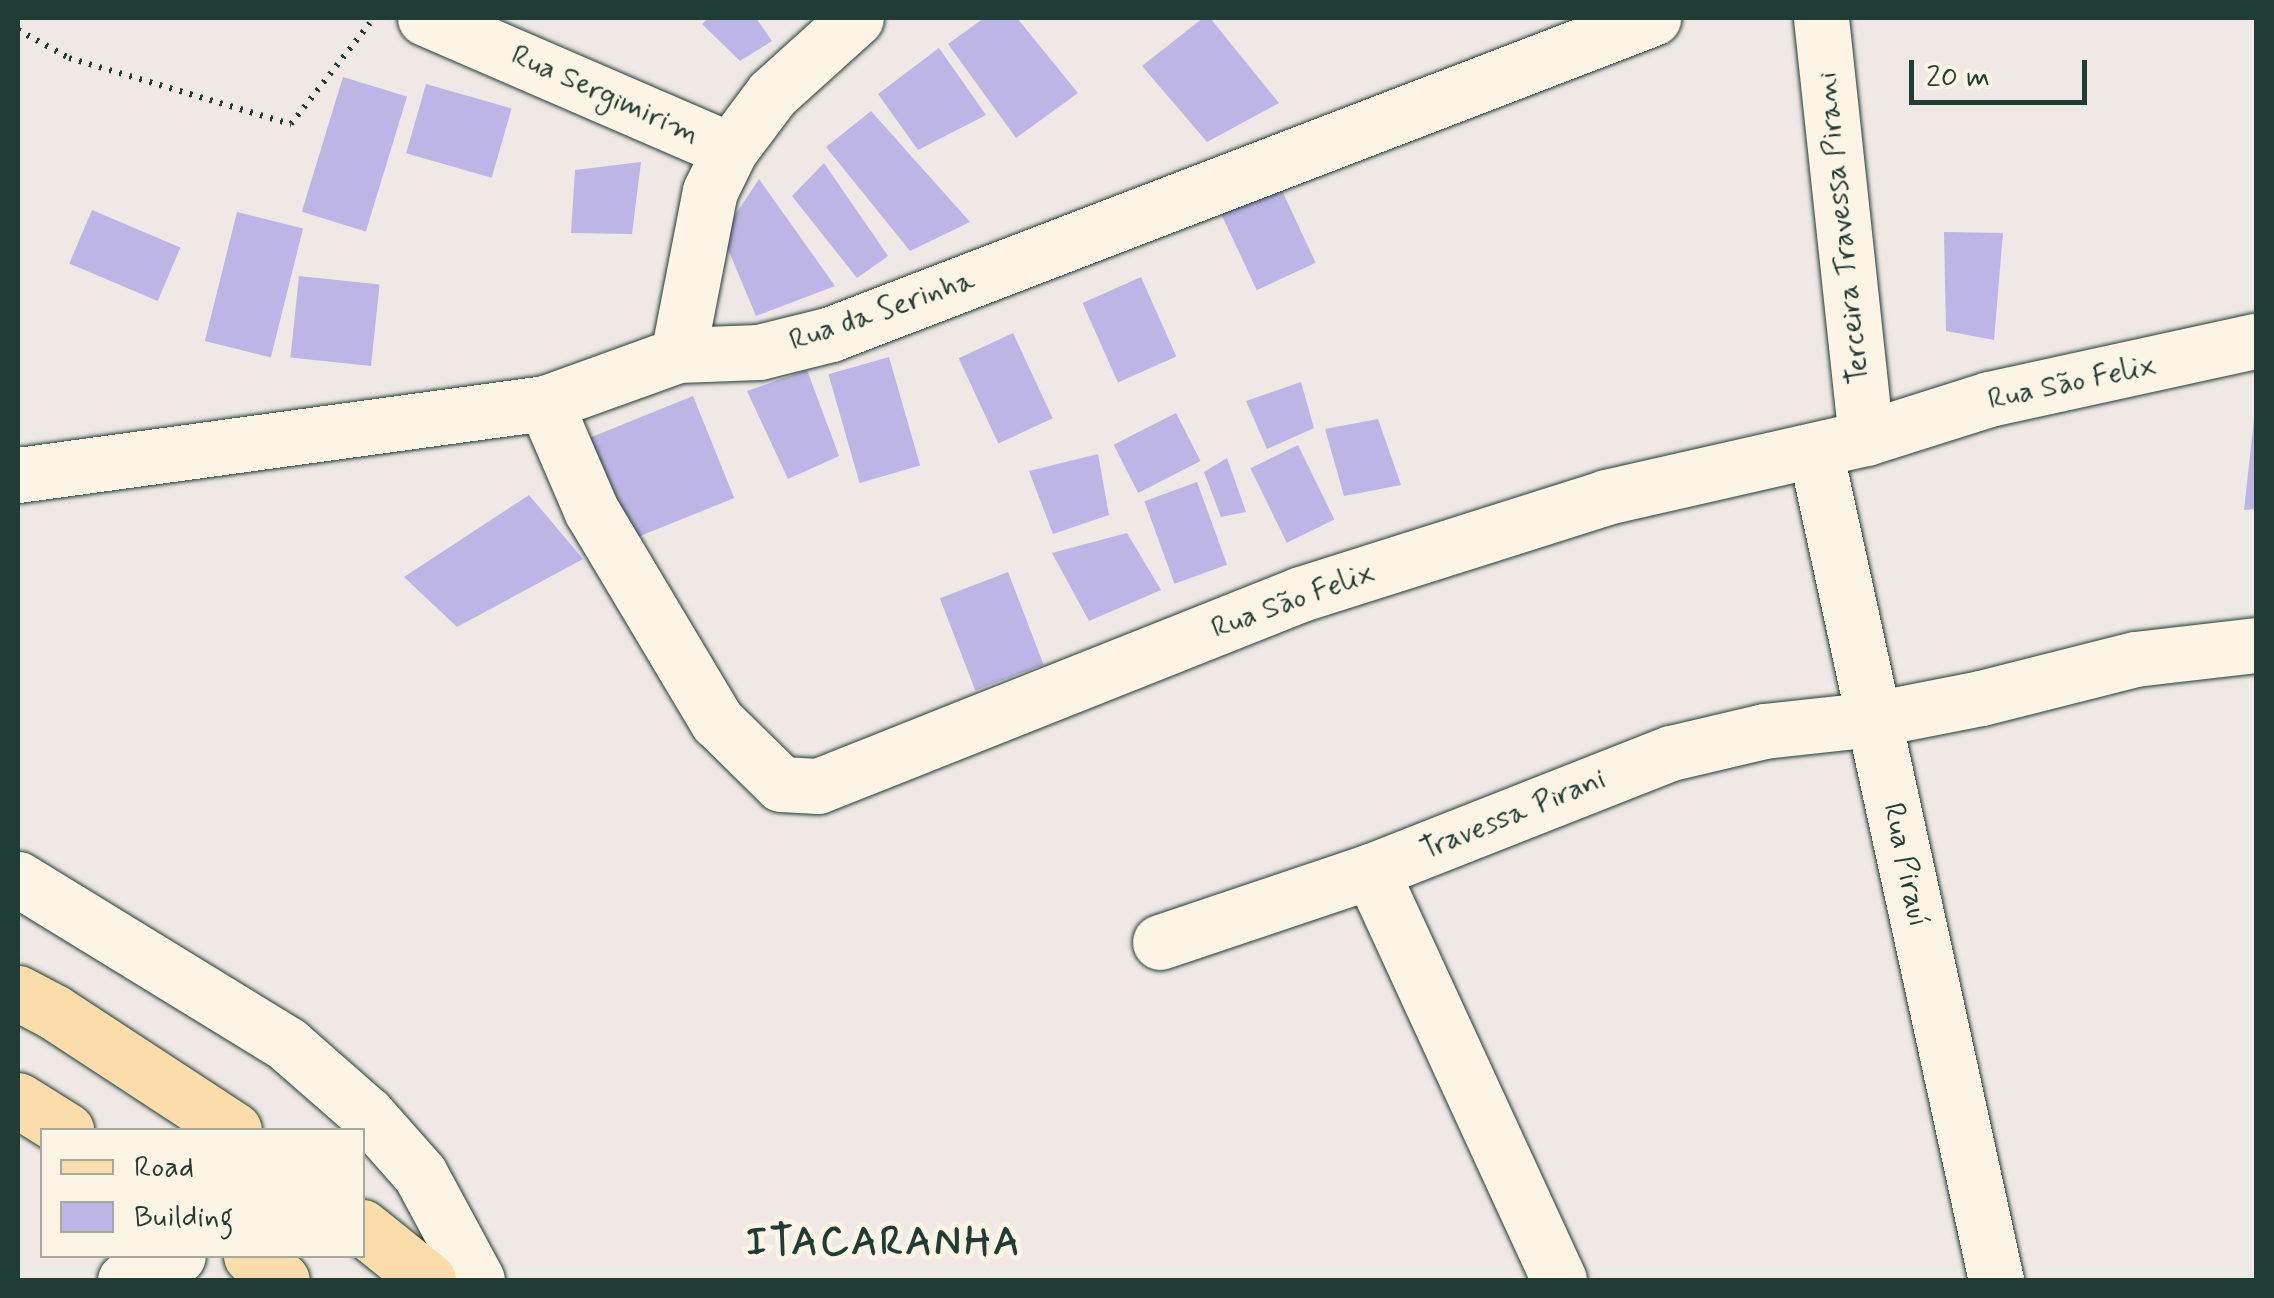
<!DOCTYPE html>
<meta charset="utf-8">
<style>
body{margin:0}
#map{position:relative;width:2274px;height:1298px;overflow:hidden;background:#efe8e5;font-family:Mynerve,sans-serif}
div>[style]{position:absolute}
.building>*{inset:0;background:#bdb5e6;transform-origin:0 0}
.path>*{height:6px;margin-top:-3px;transform-origin:0;background:repeating-linear-gradient(90deg,#1f3d34 0 2.5px,transparent 0 10.5px)}
.roads{filter:drop-shadow(0 0 2px #1f3d34) drop-shadow(0 0 2px #1f3d34)}
.minor>*{height:55px;margin:-27.5px;padding:0 27.5px;transform-origin:27.5px;border-radius:27.5px;background:#fcf5e5}
.primary>*{height:55px;margin:-27.5px;padding:0 27.5px;transform-origin:27.5px;border-radius:27.5px;background:#fbddab}
span{translate:-50% -50%;white-space:nowrap;text-align:center;line-height:1.15;-webkit-text-stroke:10px #fcf5e5;paint-order:stroke}
.street-label{font-size:30px;color:#1f3d34}
.district-label{font-size:40px;color:#1f3d34;font-weight:700;letter-spacing:2.5px}
.frame{position:absolute;inset:0;border:20px solid #1f3d34;pointer-events:none}
.legend{position:absolute;left:40px;top:1128px;width:325px;height:130px;box-sizing:border-box;background:#fcf5e5;border:2px solid #a4ab9e;margin:0;padding:12px 18px;list-style:none;font-size:30px;color:#1f3d34}
.legend li{display:flex;align-items:center;gap:20px;height:50px}
.legend b{width:50px;border:2px solid #a4ab9e}
.scale{position:absolute;left:1909px;top:60px;width:178px;height:45px;box-sizing:border-box;border:5px solid #1f3d34;border-top:0;padding-left:12px;font-size:30px;line-height:35px;white-space:nowrap;color:#1f3d34;-webkit-text-stroke:8px #fcf5e5;paint-order:stroke}
</style>
<div id="map">
<div class="building">
<i style="clip-path:polygon(708px 18px,756px 18px,772px 41px,740px 61px,702px 24px)"></i>
<i style="clip-path:polygon(984px 18px,1017px 18px,1078px 93px,1016px 138px,948px 44px)"></i>
<i style="clip-path:polygon(1203px 18px,1210px 18px,1279px 103px,1207px 142px,1142px 66px)"></i>
<i style="clip-path:polygon(939px 48px,986px 115px,918px 150px,878px 94px)"></i>
<i style="left:343px;top:77px;width:67px;height:141px;rotate:17deg"></i>
<i style="left:426px;top:84px;width:89px;height:72px;rotate:16deg"></i>
<i style="clip-path:polygon(871px 111px,970px 222px,910px 251px,826px 147px)"></i>
<i style="clip-path:polygon(641px 162px,632px 234px,571px 233px,575px 170px)"></i>
<i style="clip-path:polygon(824px 163px,888px 256px,857px 278px,792px 196px)"></i>
<i style="clip-path:polygon(759px 179px,835px 286px,756px 316px,722px 235px)"></i>
<i style="left:1278px;top:182px;width:89px;height:65px;rotate:65deg"></i>
<i style="left:92px;top:210px;width:96px;height:58px;rotate:23deg"></i>
<i style="left:237px;top:212px;width:68px;height:133px;rotate:14deg"></i>
<i style="clip-path:polygon(1944px 232px,2003px 233px,1994px 340px,1946px 331px)"></i>
<i style="left:299px;top:276px;width:81px;height:82px;rotate:6deg"></i>
<i style="left:1141px;top:277px;width:87px;height:64px;rotate:66deg"></i>
<i style="left:1013px;top:333px;width:94px;height:60px;rotate:65deg"></i>
<i style="left:889px;top:357px;width:113px;height:63px;rotate:74deg"></i>
<i style="clip-path:polygon(807px 370px,839px 456px,788px 479px,747px 391px)"></i>
<i style="clip-path:polygon(1301px 382px,1314px 428px,1267px 449px,1246px 401px)"></i>
<i style="left:693px;top:396px;width:110px;height:120px;rotate:68deg"></i>
<i style="left:1176px;top:413px;width:54px;height:70px;rotate:63deg"></i>
<i style="clip-path:polygon(1378px 419px,1401px 485px,1344px 496px,1325px 429px)"></i>
<i style="clip-path:polygon(2254px 419px,2256px 509px,2244px 510px)"></i>
<i style="left:1298px;top:445px;width:83px;height:53px;rotate:64deg"></i>
<i style="clip-path:polygon(1098px 454px,1109px 515px,1053px 534px,1029px 471px)"></i>
<i style="clip-path:polygon(1227px 458px,1246px 512px,1221px 517px,1204px 472px)"></i>
<i style="left:1197px;top:482px;width:88px;height:56px;rotate:70deg"></i>
<i style="clip-path:polygon(529px 495px,583px 559px,457px 627px,404px 577px)"></i>
<i style="clip-path:polygon(1127px 533px,1161px 590px,1089px 621px,1052px 553px)"></i>
<i style="left:1008px;top:572px;width:99px;height:73px;rotate:69deg"></i>
</div>
<div class="path">
<i style="left:18px;top:30px;width:58px;rotate:28.8deg"></i>
<i style="left:69px;top:58px;width:232px;rotate:16.6deg"></i>
<i style="left:291px;top:124px;width:128px;rotate:-52deg"></i>
</div>
<div class="roads">
<div class="minor">
<i style="left:425px;top:18px;width:332px;rotate:23.4deg"></i>
<i style="left:1821px;top:18px;width:422px;rotate:83.9deg"></i>
<i style="left:678px;top:355px;width:167px;rotate:-79deg"></i>
<i style="left:710px;top:191px;width:46px;rotate:-64deg"></i>
<i style="left:730px;top:150px;width:70px;rotate:-53.1deg"></i>
<i style="left:772px;top:94px;width:113px;rotate:-42.1deg"></i>
<i style="left:545px;top:403px;width:116px;rotate:66.7deg"></i>
<i style="left:591px;top:510px;width:246px;rotate:59.2deg"></i>
<i style="left:717px;top:721px;width:90px;rotate:44.5deg"></i>
<i style="left:781px;top:784px;width:37px;rotate:3deg"></i>
<i style="left:818px;top:786px;width:520px;rotate:-21.68deg"></i>
<i style="left:1301px;top:594px;width:320px;rotate:-17.6deg"></i>
<i style="left:1606px;top:497px;width:267px;rotate:-12.8deg"></i>
<i style="left:1866px;top:438px;width:129px;rotate:-17.6deg"></i>
<i style="left:1989px;top:399px;width:273px;rotate:-12.3deg"></i>
<i style="left:1815px;top:450px;width:850px;rotate:77.7deg"></i>
<i style="left:18px;top:475px;width:532px;rotate:-7.78deg"></i>
<i style="left:545px;top:403px;width:141px;rotate:-19.8deg"></i>
<i style="left:678px;top:355px;width:81px;rotate:-2.1deg"></i>
<i style="left:759px;top:352px;width:74px;rotate:-14deg"></i>
<i style="left:831px;top:334px;width:881px;rotate:-21.03deg"></i>
<i style="left:1371px;top:871px;width:450px;rotate:65.3deg"></i>
<i style="left:18px;top:879px;width:316px;rotate:31.5deg"></i>
<i style="left:287px;top:1044px;width:106px;rotate:41.2deg"></i>
<i style="left:367px;top:1114px;width:80px;rotate:48.5deg"></i>
<i style="left:420px;top:1174px;width:120px;rotate:61.7deg"></i>
<i style="left:1160px;top:942px;width:223px;rotate:-18.6deg"></i>
<i style="left:1371px;top:871px;width:322px;rotate:-21.5deg"></i>
<i style="left:1671px;top:753px;width:96px;rotate:-13.3deg"></i>
<i style="left:1764px;top:731px;width:111px;rotate:-6.2deg"></i>
<i style="left:1874px;top:719px;width:109px;rotate:-11.1deg"></i>
<i style="left:1981px;top:698px;width:159px;rotate:-14.2deg"></i>
<i style="left:2135px;top:659px;width:122px;rotate:-6.6deg"></i>
<i style="left:125px;top:1280px;width:58px;rotate:-24.4deg"></i>
</div>
<div class="primary">
<i style="left:18px;top:993px;width:41px;rotate:27.8deg"></i>
<i style="left:54px;top:1012px;width:215px;rotate:33.2deg"></i>
<i style="left:18px;top:1100px;width:57px;rotate:32deg"></i>
<i style="left:362px;top:1227px;width:85px;rotate:38.8deg"></i>
<i style="left:251px;top:1256px;width:39px;rotate:38deg"></i>
</div>
</div>
<div class="street-label">
<span style="left:605px;top:95px;rotate:24deg">Rua Sergimirim</span>
<span style="left:1843px;top:228px;rotate:-96deg">Terceira Travessa Pirani</span>
<span style="left:882px;top:311px;rotate:-19deg">Rua da Serinha</span>
<span style="left:2072px;top:383px;rotate:-12deg">Rua São Felix</span>
<span style="left:1293px;top:601px;rotate:-20deg">Rua São Felix</span>
<span style="left:1513px;top:815px;rotate:-22deg">Travessa Pirani</span>
<span style="left:1905px;top:865px;rotate:78deg">Rua Pirauí</span>
</div>
<div class="district-label">
<span style="left:884px;top:1243px">ITACARANHA</span>
</div>
<div class="frame"></div>
<ul class="legend">
<li><b style="height:12px;background:#fbddab"></b>Road</li>
<li><b style="height:28px;background:#bdb5e6"></b>Building</li>
</ul>
<div class="scale">20 m</div>
</div>
